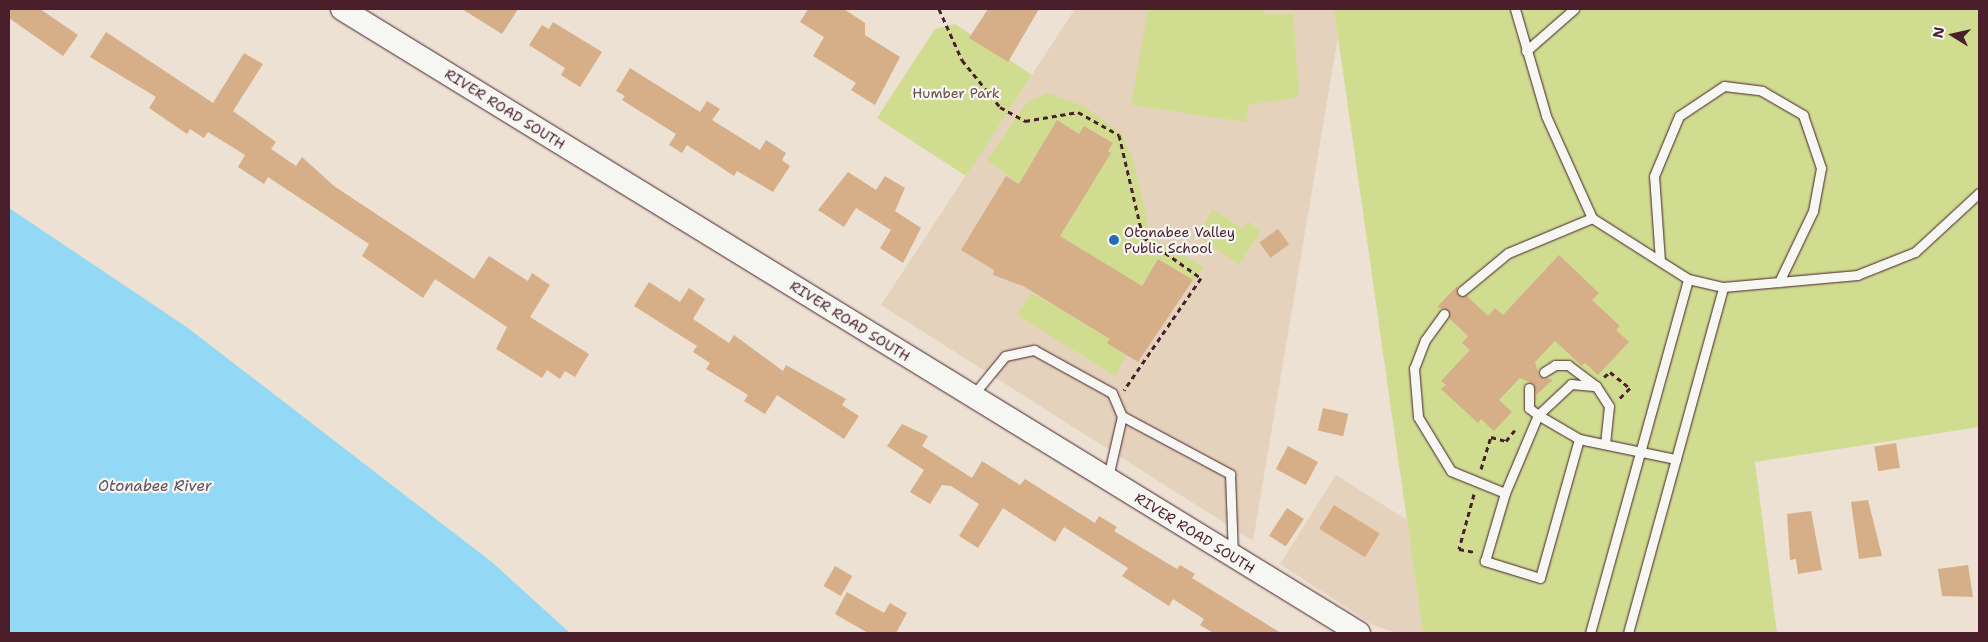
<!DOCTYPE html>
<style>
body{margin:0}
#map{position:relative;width:1988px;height:642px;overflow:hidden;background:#ece1d2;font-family:"Shantell Sans",sans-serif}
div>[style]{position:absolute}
.built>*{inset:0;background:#e5d2bc}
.green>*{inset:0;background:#d0dd91}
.water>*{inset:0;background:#93d9f5}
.building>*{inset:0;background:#d6af88;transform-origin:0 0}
.path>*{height:3px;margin-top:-1.5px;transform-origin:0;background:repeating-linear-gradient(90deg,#4a1f2b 0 5px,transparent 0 9px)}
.roads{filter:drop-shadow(0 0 1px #4a1f2b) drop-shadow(0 0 1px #4a1f2b)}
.service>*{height:9px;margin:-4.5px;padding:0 4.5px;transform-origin:4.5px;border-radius:4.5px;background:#f6f6f2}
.tertiary>*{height:22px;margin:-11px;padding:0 11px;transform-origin:11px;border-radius:11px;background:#f6f6f2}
.dots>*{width:14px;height:14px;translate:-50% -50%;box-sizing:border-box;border:2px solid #f6f6f2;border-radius:50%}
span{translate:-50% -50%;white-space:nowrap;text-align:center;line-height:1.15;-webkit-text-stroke:4.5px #f6f6f2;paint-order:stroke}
.park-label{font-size:14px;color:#6c4e44}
.street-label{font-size:14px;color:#4a1f2b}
.poi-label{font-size:14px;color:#4a1f2b}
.left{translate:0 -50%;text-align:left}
.water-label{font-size:15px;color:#5c4e5e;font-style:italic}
.frame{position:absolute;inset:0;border:10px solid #4a1f2b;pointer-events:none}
.north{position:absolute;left:1928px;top:10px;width:50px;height:50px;-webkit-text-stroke:4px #f6f6f2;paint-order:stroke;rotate:280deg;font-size:14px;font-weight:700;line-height:20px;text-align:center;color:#4a1f2b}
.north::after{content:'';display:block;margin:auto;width:18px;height:22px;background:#4a1f2b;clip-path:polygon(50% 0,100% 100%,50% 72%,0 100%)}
</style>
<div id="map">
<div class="built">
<i style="clip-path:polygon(1075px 9px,1334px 9px,1338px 36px,1253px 541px,881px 305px)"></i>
<i style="clip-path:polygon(1336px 475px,1407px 520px,1423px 633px,1397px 633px,1373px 625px,1280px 564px)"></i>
</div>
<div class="green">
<i style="clip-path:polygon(1148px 9px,1265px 9px,1264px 14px,1293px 14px,1299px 93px,1294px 98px,1249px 105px,1246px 122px,1131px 105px)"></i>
<i style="clip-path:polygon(1334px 9px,1979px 9px,1979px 427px,1755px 462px,1777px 633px,1423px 633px)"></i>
<i style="clip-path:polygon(955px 24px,1032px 75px,966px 176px,877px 118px,935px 29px)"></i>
<i style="clip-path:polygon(1048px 93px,1084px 106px,1122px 134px,1134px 162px,1151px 237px,1204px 267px,1193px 280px,1158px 259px,1140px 288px,1064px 239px,1054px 239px,1111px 153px,1108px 151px,1113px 142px,1085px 126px,1079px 134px,1057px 121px,1019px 184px,987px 160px,1027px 102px)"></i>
<i style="clip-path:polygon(1213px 209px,1243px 229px,1248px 221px,1261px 231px,1239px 265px,1197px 236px)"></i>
<i style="clip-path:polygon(1031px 293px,1055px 306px,1058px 303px,1093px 329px,1098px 321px,1126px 355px,1115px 376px,1017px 315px)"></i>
</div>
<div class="water">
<i style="clip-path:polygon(9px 208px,188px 328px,493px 563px,570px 633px,9px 633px)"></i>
</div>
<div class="building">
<i style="clip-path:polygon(9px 9px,40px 9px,78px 35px,63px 56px,9px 18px)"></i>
<i style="clip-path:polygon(462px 9px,518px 9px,502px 34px)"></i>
<i style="clip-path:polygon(808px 9px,844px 9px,865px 23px,865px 35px,900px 57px,875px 105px,851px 90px,856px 83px,813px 56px,824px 37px,800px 22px)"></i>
<i style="clip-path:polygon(988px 9px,1039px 9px,1008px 62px,969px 38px)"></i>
<i style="clip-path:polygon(553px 22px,602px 52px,580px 87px,561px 75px,565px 68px,529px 45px,542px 25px,549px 29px)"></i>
<i style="clip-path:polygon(106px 32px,213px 103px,244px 53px,263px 64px,233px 111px,276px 142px,271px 149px,296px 166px,302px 157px,334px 186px,474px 279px,489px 256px,528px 281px,532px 273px,550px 285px,530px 317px,589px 354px,575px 377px,565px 371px,560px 379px,547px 370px,542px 378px,496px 349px,507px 327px,435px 279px,423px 298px,362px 256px,369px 244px,268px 177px,264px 184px,238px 167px,245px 155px,208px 132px,204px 138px,190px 129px,187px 134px,149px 108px,156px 97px,90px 57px)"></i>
<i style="clip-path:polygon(630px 68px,700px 112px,707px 101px,720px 109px,712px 120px,760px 150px,766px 140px,786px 153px,782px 160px,790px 166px,773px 192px,737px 171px,734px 176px,687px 145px,682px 153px,669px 145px,676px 134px,622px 100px,625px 96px,616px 91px)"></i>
<i style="clip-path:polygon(1057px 120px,1079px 134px,1084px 126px,1113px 143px,1108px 151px,1111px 153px,1060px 236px,1142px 286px,1158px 259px,1193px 280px,1138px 362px,1107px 343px,1110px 339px,1023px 286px,993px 275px,994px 270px,961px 250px,1006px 176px,1019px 184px)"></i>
<i style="clip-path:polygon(848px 172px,876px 190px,885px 176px,905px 188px,895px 211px,921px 228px,903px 263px,880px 248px,891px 230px,856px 208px,844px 227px,818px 210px)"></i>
<i style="left:1278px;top:229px;width:19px;height:23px;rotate:54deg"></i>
<i style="clip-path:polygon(1559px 255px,1599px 293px,1592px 300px,1620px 326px,1616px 330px,1629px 342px,1598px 375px,1585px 363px,1582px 366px,1555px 341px,1535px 362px,1539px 376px,1553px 380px,1536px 395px,1534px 384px,1520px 378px,1499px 400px,1512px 412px,1494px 431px,1481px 419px,1478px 423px,1441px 389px,1446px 385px,1441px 381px,1470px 350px,1462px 343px,1468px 336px,1449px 318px,1449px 311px,1437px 307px,1457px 286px,1458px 295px,1466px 295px,1488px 316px,1495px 308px,1503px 315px)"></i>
<i style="clip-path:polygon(649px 282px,680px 302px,689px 288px,705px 299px,693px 319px,729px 343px,734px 335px,783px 371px,786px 365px,846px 399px,842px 405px,859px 416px,844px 439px,777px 395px,765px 414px,744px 401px,748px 395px,706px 369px,710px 363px,693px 352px,697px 346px,634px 306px)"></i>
<i style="left:1323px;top:408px;width:26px;height:23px;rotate:13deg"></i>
<i style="clip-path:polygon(902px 424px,928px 436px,922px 446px,972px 478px,982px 461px,1020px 485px,1025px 479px,1095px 523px,1099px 516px,1117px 527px,1114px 531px,1177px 569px,1180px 565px,1195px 574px,1192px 578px,1281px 633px,1213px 633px,1200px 625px,1204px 619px,1173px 599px,1169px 606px,1122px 576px,1128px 568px,1064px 527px,1055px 542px,1003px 508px,978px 548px,959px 536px,979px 504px,951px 486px,942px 485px,930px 504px,910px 492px,924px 470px,887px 446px)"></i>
<i style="left:1896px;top:443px;width:25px;height:22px;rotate:81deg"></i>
<i style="left:1288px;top:446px;width:34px;height:26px;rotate:28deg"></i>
<i style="clip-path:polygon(1868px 500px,1882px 556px,1859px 559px,1851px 502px)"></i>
<i style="left:1334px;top:505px;width:54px;height:28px;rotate:32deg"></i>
<i style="left:1287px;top:508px;width:20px;height:33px;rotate:33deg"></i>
<i style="clip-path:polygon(1811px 511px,1822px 570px,1798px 574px,1796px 559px,1790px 560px,1787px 514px)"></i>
<i style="clip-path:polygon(1968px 565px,1973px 597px,1942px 596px,1938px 569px)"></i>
<i style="left:835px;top:566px;width:20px;height:23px;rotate:30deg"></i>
<i style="clip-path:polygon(847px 592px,884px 613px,890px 603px,907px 613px,896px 633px,868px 633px,835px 614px)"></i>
</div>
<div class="path">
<i style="left:939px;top:9px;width:56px;rotate:65.7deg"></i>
<i style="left:962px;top:60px;width:60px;rotate:51deg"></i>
<i style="left:1000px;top:107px;width:29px;rotate:29deg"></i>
<i style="left:1025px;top:121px;width:54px;rotate:-9.6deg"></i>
<i style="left:1078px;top:112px;width:47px;rotate:29.3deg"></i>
<i style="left:1119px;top:135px;width:105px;rotate:76.8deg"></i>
<i style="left:1143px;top:237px;width:71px;rotate:35.3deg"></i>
<i style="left:1201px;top:278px;width:136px;rotate:124.5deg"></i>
<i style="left:1604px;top:377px;width:8px;rotate:-40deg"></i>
<i style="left:1610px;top:372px;width:26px;rotate:39deg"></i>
<i style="left:1630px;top:388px;width:16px;rotate:135deg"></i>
<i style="left:1481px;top:469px;width:34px;rotate:-73deg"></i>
<i style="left:1491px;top:437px;width:16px;rotate:15deg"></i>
<i style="left:1506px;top:441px;width:14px;rotate:-51deg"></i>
<i style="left:1474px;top:494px;width:57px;rotate:105.3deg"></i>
<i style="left:1459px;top:549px;width:15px;rotate:11deg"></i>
</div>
<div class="roads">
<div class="service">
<i style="left:1515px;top:9px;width:111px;rotate:73.8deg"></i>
<i style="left:1546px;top:116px;width:112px;rotate:65.7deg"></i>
<i style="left:1592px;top:218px;width:114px;rotate:32.4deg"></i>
<i style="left:1688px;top:279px;width:36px;rotate:13deg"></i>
<i style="left:1723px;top:287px;width:135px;rotate:-5.1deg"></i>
<i style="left:1857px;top:275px;width:62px;rotate:-21.6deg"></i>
<i style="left:1915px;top:252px;width:87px;rotate:-42.7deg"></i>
<i style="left:1526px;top:51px;width:64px;rotate:-41.2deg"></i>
<i style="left:1660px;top:261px;width:85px;rotate:-94deg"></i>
<i style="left:1654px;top:176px;width:65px;rotate:-67.4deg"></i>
<i style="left:1679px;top:116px;width:54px;rotate:-33.7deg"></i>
<i style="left:1724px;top:86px;width:38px;rotate:7deg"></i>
<i style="left:1762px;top:91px;width:48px;rotate:30.3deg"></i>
<i style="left:1803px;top:115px;width:56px;rotate:71.2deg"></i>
<i style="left:1821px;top:168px;width:44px;rotate:100.5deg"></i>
<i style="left:1813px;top:211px;width:79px;rotate:115.6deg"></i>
<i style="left:1462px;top:291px;width:60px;rotate:-39.6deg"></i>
<i style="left:1508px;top:253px;width:91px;rotate:-22.6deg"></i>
<i style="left:1444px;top:314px;width:32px;rotate:126deg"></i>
<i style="left:1425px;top:340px;width:30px;rotate:111deg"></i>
<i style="left:1414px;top:368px;width:49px;rotate:85.3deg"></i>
<i style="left:1418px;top:417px;width:63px;rotate:58.6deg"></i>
<i style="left:1451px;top:471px;width:58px;rotate:22.2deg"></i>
<i style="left:1544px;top:372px;width:13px;rotate:-32deg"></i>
<i style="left:1555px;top:365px;width:13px"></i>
<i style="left:1568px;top:365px;width:35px;rotate:37deg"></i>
<i style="left:1529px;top:388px;width:20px;rotate:90deg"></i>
<i style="left:1529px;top:408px;width:11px;rotate:38deg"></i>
<i style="left:1538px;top:415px;width:45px;rotate:-43.2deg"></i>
<i style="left:1571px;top:384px;width:25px;rotate:5deg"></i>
<i style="left:1596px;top:386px;width:24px;rotate:57deg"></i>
<i style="left:1609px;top:406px;width:37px;rotate:96deg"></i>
<i style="left:973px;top:395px;width:50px;rotate:-50.6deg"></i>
<i style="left:1005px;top:356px;width:30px;rotate:-12deg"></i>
<i style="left:1034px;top:350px;width:89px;rotate:28.9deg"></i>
<i style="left:1112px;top:393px;width:25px;rotate:67deg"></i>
<i style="left:1122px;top:416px;width:63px;rotate:102.9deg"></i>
<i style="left:1122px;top:416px;width:123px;rotate:28.2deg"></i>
<i style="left:1230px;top:474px;width:80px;rotate:87.9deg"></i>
<i style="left:1579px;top:439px;width:144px;rotate:105.7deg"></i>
<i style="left:1540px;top:578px;width:58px;rotate:-162.8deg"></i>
<i style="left:1485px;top:561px;width:71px;rotate:-73.6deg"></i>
<i style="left:1505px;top:493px;width:85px;rotate:-67.1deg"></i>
<i style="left:1538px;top:415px;width:48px;rotate:30.3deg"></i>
<i style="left:1579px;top:439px;width:99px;rotate:11.7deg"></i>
<i style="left:1590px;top:633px;width:367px;rotate:-74.5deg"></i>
<i style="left:1628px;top:633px;width:359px;rotate:-74.6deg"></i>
</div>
<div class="tertiary">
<i style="left:342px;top:9px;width:1193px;rotate:31.53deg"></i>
</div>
</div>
<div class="dots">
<i style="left:1114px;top:240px;background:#1f6fb2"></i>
</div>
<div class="park-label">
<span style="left:956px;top:93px">Humber Park</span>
</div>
<div class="street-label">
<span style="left:505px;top:109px;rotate:32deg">RIVER ROAD SOUTH</span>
<span style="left:850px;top:321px;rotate:32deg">RIVER ROAD SOUTH</span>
<span style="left:1195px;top:533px;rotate:32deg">RIVER ROAD SOUTH</span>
</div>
<div class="poi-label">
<span class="left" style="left:1124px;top:240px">Otonabee Valley<br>Public School</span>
</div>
<div class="water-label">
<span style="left:155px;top:487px">Otonabee River</span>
</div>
<div class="frame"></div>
<div class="north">N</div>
</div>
